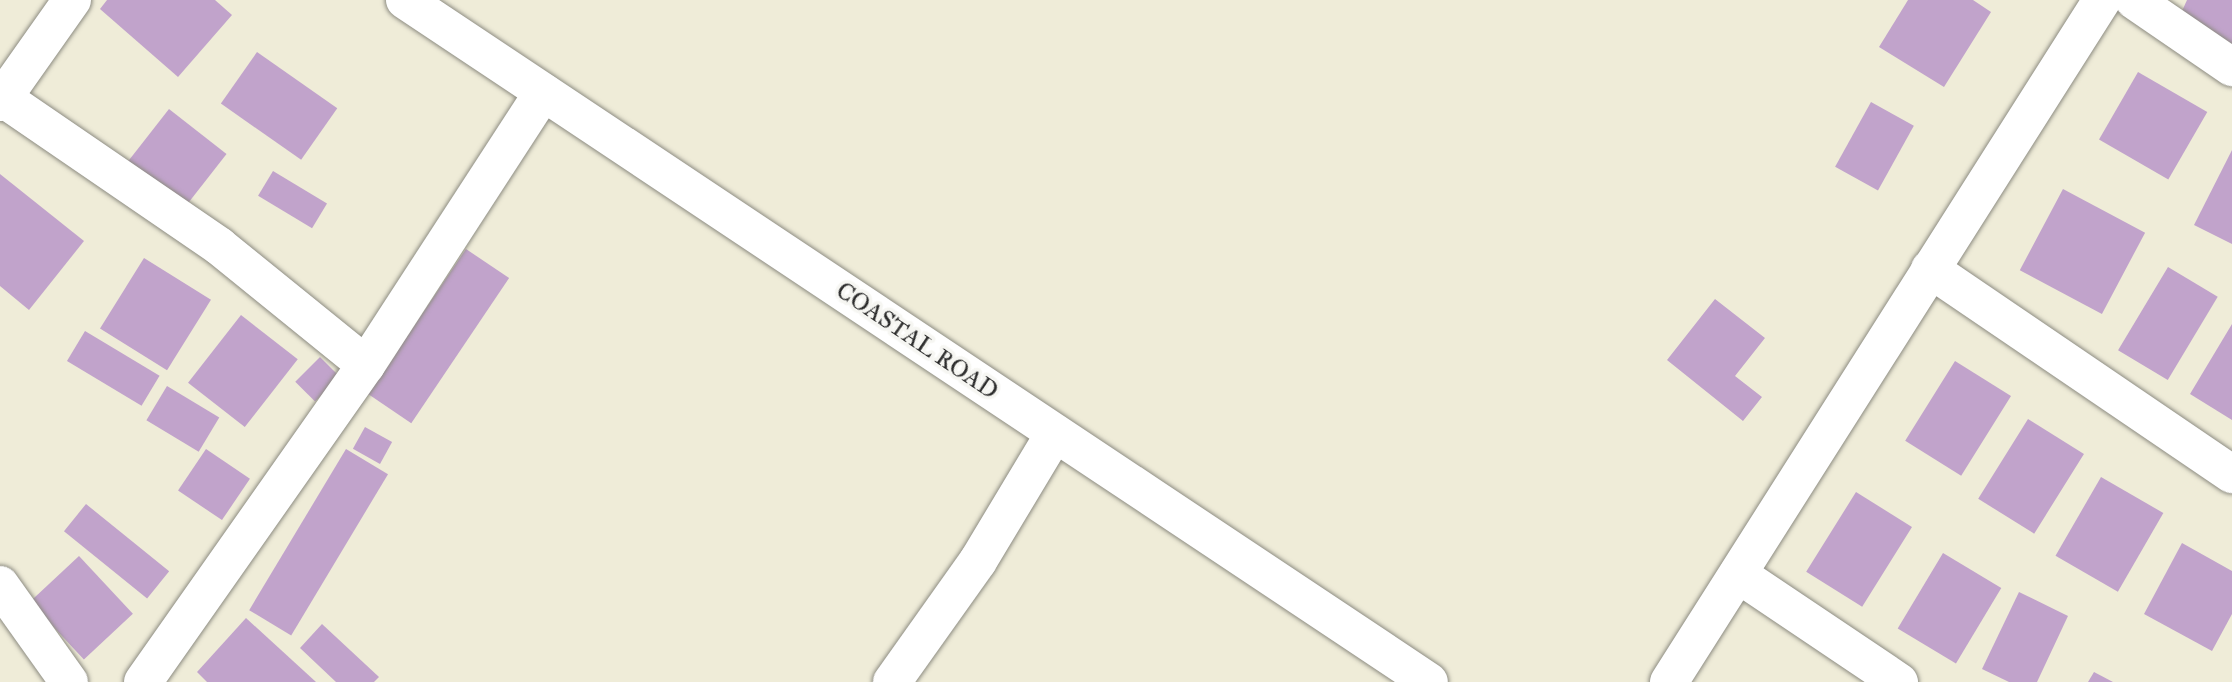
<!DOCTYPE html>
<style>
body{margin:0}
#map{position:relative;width:2232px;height:682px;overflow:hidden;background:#efecd8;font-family:"IM FELL Great Primer",serif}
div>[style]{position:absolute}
.building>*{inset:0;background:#c1a3cb;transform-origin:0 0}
.roads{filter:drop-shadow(0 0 2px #8d8c82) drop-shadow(0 0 2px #8d8c82)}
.minor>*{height:38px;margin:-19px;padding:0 19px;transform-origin:19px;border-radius:19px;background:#fff}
.major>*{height:38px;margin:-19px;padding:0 19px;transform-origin:19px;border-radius:19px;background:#fff}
span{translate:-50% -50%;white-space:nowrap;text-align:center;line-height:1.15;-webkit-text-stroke:7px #f6f6f2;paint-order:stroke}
.street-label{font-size:24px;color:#2b2b2b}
</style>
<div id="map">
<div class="building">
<i style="clip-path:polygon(107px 0,215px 0,232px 15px,178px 77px,100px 9px)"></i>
<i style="clip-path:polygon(1908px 0,1973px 0,1991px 12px,1944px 87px,1879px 47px)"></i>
<i style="clip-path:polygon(2187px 0,2232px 0,2232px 44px,2178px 20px)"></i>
<i style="left:257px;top:52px;width:98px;height:63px;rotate:35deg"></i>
<i style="left:2138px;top:72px;width:80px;height:78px;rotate:30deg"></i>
<i style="left:1871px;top:102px;width:49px;height:74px;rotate:29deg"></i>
<i style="left:169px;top:109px;width:73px;height:67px;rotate:38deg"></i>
<i style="clip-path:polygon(2232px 150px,2232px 244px,2194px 225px)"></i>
<i style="left:273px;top:171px;width:63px;height:29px;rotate:31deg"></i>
<i style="clip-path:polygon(0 174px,84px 241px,29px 310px,0 286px)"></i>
<i style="left:2063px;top:189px;width:93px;height:92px;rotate:28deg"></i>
<i style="left:466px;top:249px;width:52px;height:175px;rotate:34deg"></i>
<i style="left:144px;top:258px;width:79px;height:83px;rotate:32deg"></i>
<i style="left:2168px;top:267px;width:58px;height:97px;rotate:31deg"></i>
<i style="clip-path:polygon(1715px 299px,1765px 338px,1735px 376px,1762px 397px,1743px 421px,1667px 360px)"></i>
<i style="left:241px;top:315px;width:72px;height:86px;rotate:38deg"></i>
<i style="clip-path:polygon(2232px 324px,2232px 420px,2190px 394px)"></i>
<i style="left:85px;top:331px;width:87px;height:35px;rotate:31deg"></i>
<i style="left:320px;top:357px;width:28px;height:35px;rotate:45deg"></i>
<i style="left:1955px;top:361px;width:66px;height:94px;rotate:32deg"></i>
<i style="left:167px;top:386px;width:61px;height:40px;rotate:31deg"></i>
<i style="left:2028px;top:419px;width:66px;height:94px;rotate:32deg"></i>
<i style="left:365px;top:427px;width:31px;height:25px;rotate:29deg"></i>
<i style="left:206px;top:449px;width:53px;height:50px;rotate:34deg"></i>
<i style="left:346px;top:449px;width:49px;height:188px;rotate:31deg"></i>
<i style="left:2101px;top:477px;width:72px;height:91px;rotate:30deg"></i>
<i style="left:1856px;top:492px;width:66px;height:94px;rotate:32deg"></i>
<i style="left:86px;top:504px;width:107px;height:35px;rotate:39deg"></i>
<i style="clip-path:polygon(2182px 543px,2232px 571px,2232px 614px,2212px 651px,2144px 614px)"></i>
<i style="left:1943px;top:553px;width:68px;height:88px;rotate:31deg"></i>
<i style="left:79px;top:556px;width:79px;height:67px;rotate:47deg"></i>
<i style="clip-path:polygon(2019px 592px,2068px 616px,2037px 682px,2009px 682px,1982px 669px)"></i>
<i style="clip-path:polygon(246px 618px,316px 682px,207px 682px,197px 672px)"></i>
<i style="clip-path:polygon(322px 624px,379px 677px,374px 682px,336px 682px,300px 648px)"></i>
<i style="clip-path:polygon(2094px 672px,2113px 682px,2088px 682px)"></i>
</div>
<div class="roads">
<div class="minor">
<i style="left:2134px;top:0;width:119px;rotate:34.4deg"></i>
<i style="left:3px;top:98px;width:262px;rotate:34.4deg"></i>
<i style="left:219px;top:246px;width:189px;rotate:39deg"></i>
<i style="left:0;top:102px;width:125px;rotate:-54.8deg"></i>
<i style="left:1930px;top:269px;width:365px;rotate:34.2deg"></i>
<i style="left:1738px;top:574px;width:194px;rotate:33.9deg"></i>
<i style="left:0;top:585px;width:119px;rotate:54.6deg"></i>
<i style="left:143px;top:682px;width:388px;rotate:-54.9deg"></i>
<i style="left:366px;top:365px;width:325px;rotate:-57deg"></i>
<i style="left:892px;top:682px;width:148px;rotate:-54.6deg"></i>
<i style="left:978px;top:561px;width:149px;rotate:-59deg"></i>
<i style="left:1669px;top:682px;width:808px;rotate:-57.59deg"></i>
</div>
<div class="major">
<i style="left:405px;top:0;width:1230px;rotate:33.66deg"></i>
</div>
</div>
<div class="street-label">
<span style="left:917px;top:341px;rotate:34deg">COASTAL ROAD</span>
</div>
</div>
